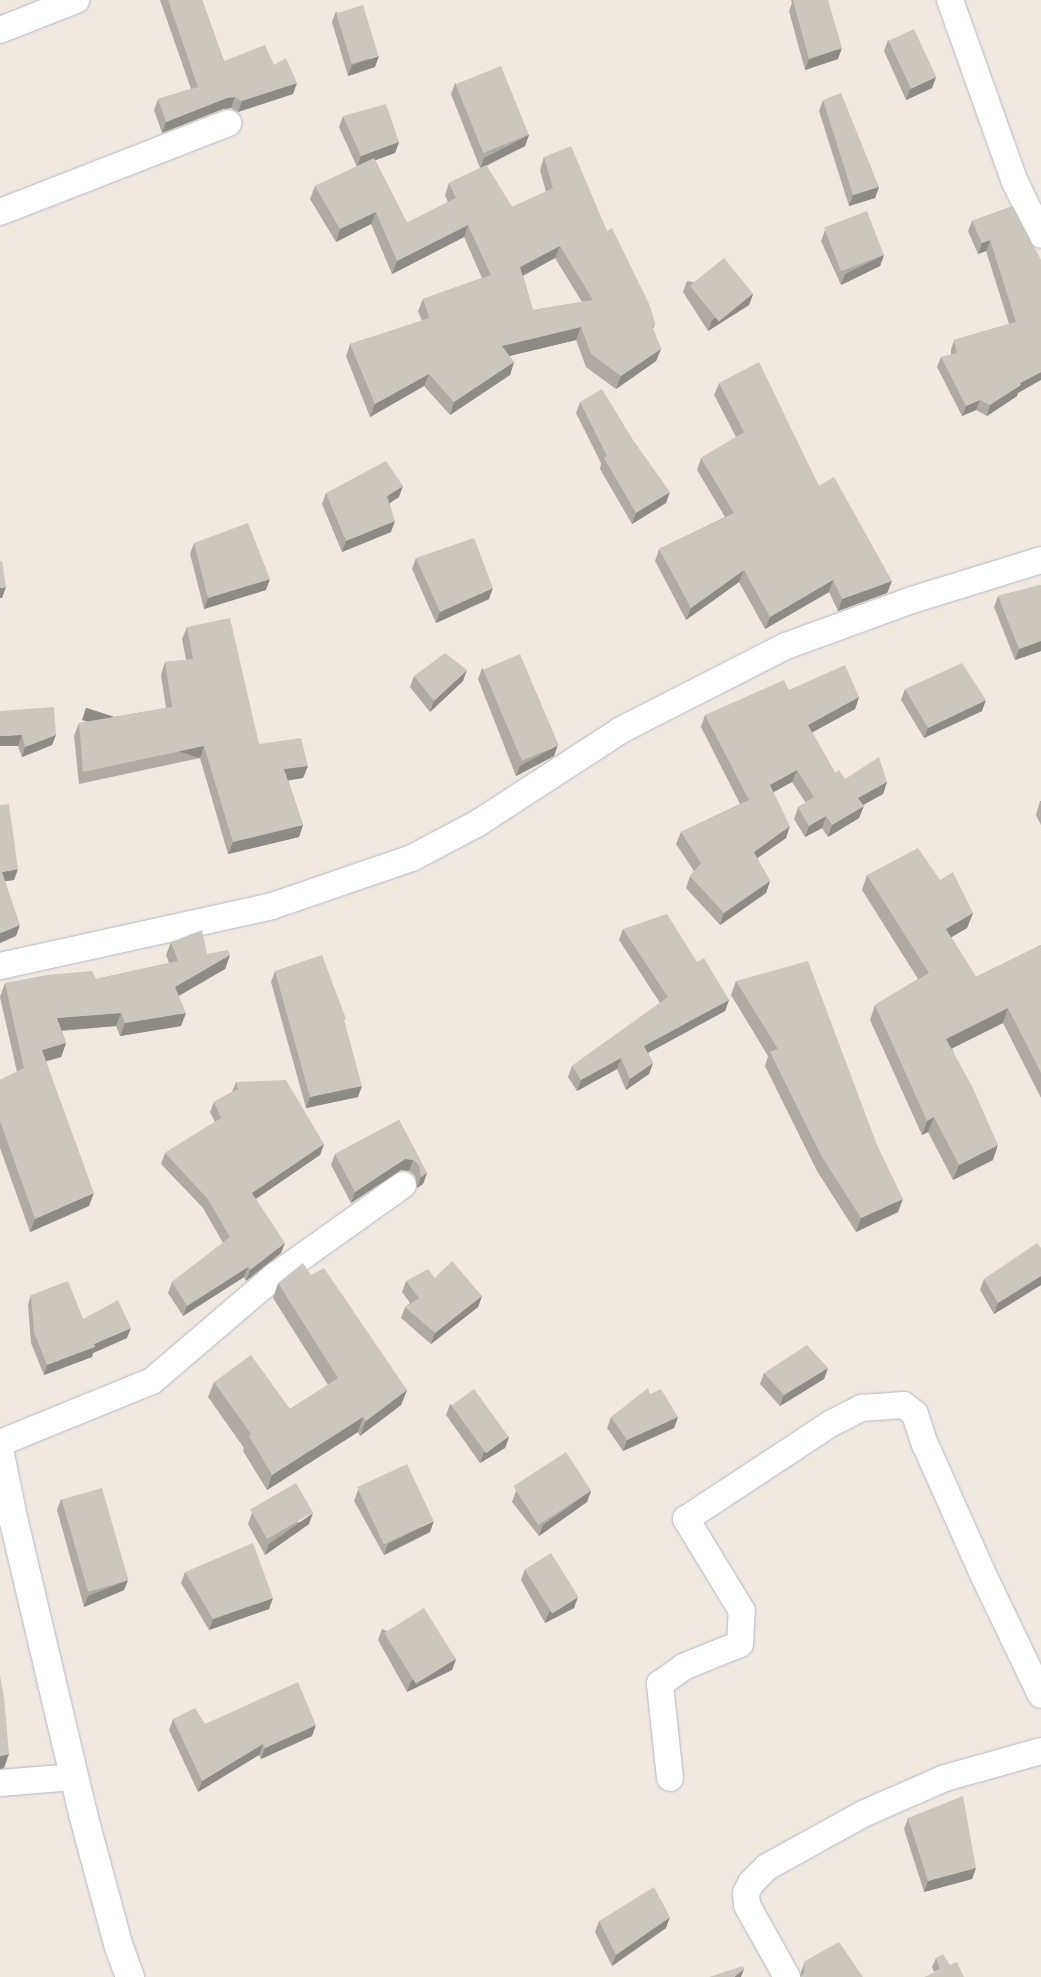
<!DOCTYPE html>
<style>
body{margin:0}
#map{position:relative;width:1041px;height:1977px;overflow:hidden;background:#efe9e1;font-family:Mulish,sans-serif}
div>[style]{position:absolute}
.roads{filter:drop-shadow(0 0 1px #b4b7c1) drop-shadow(0 0 1px #b4b7c1)}
.street>*{height:26px;margin:-13px;padding:0 13px;transform-origin:13px;border-radius:13px;background:#fff}
.secondary>*{height:28px;margin:-14px;padding:0 14px;transform-origin:14px;border-radius:14px;background:#fff}
.wall>*{inset:0;background:#afaba4}
.shaded-wall>*{inset:0;background:#8e8b86;transform-origin:0 0}
.building>*{inset:0;background:#cbc7bf;transform-origin:0 0}
span{translate:-50% -50%;white-space:nowrap;text-align:center;line-height:1.15;-webkit-text-stroke:4px #fff;paint-order:stroke}
</style>
<div id="map">
<div class="roads">
<div class="street">
<i style="left:950px;top:0;width:191px;rotate:70.4deg"></i>
<i style="left:1014px;top:180px;width:61px;rotate:63.9deg"></i>
<i style="left:0;top:30px;width:82px;rotate:-21.5deg"></i>
<i style="left:0;top:212px;width:245px;rotate:-21.3deg"></i>
<i style="left:0;top:966px;width:279px;rotate:-12.4deg"></i>
<i style="left:272px;top:906px;width:148px;rotate:-18.9deg"></i>
<i style="left:412px;top:858px;width:75px;rotate:-27.9deg"></i>
<i style="left:478px;top:823px;width:171px;rotate:-33deg"></i>
<i style="left:621px;top:730px;width:185px;rotate:-27deg"></i>
<i style="left:786px;top:646px;width:134px;rotate:-20.1deg"></i>
<i style="left:912px;top:600px;width:135px;rotate:-17.2deg"></i>
<i style="left:0;top:1443px;width:164px;rotate:-22.2deg"></i>
<i style="left:152px;top:1381px;width:162px;rotate:-40.5deg"></i>
<i style="left:275px;top:1276px;width:157px;rotate:-35.4deg"></i>
<i style="left:670px;top:1778px;width:95px;rotate:-96.1deg"></i>
<i style="left:660px;top:1684px;width:29px;rotate:-36deg"></i>
<i style="left:683px;top:1667px;width:61px;rotate:-22deg"></i>
<i style="left:740px;top:1644px;width:33px;rotate:-87deg"></i>
<i style="left:742px;top:1611px;width:108px;rotate:-121.3deg"></i>
<i style="left:686px;top:1519px;width:173px;rotate:-33.4deg"></i>
<i style="left:830px;top:1424px;width:36px;rotate:-27deg"></i>
<i style="left:862px;top:1408px;width:42px;rotate:-4.1deg"></i>
<i style="left:904px;top:1405px;width:14px;rotate:39deg"></i>
<i style="left:915px;top:1414px;width:32px;rotate:72deg"></i>
<i style="left:925px;top:1444px;width:140px;rotate:66deg"></i>
<i style="left:982px;top:1572px;width:136px;rotate:64.4deg"></i>
<i style="left:0;top:1783px;width:74px;rotate:-4.6deg"></i>
<i style="left:787px;top:1977px;width:82px;rotate:-119.1deg"></i>
<i style="left:747px;top:1905px;width:12px;rotate:-95deg"></i>
<i style="left:746px;top:1893px;width:11px;rotate:-63deg"></i>
<i style="left:751px;top:1883px;width:23px;rotate:-45deg"></i>
<i style="left:767px;top:1867px;width:112px;rotate:-28.9deg"></i>
<i style="left:865px;top:1813px;width:87px;rotate:-23.6deg"></i>
<i style="left:945px;top:1778px;width:100px;rotate:-15.7deg"></i>
</div>
<div class="secondary">
<i style="left:0;top:1454px;width:69px;rotate:78.4deg"></i>
<i style="left:14px;top:1522px;width:300px;rotate:76.7deg"></i>
<i style="left:83px;top:1814px;width:135px;rotate:74.9deg"></i>
<i style="left:118px;top:1944px;width:35px;rotate:70deg"></i>
</div>
</div>
<div class="wall">
<i style="clip-path:polygon(160px 0,202px 0,224px 61px,274px 65px,293px 94px,238px 112px,231px 108px,223px 109px,162px 133px,154px 110px,158px 99px,191px 89px)"></i>
<i style="clip-path:polygon(791px 0,828px 0,838px 59px,805px 70px,789px 11px,792px 3px)"></i>
<i style="clip-path:polygon(336px 11px,375px 67px,348px 76px,332px 22px)"></i>
<i style="clip-path:polygon(888px 40px,936px 77px,932px 88px,906px 100px,884px 51px)"></i>
<i style="clip-path:polygon(evenodd,455px 83px,529px 135px,525px 146px,486px 165px,512px 207px,546px 192px,540px 170px,544px 157px,607px 231px,655px 323px,653px 329px,661px 349px,656px 361px,616px 389px,586px 367px,576px 340px,509px 356px,514px 362px,510px 375px,450px 415px,424px 386px,370px 417px,346px 356px,350px 344px,422px 321px,418px 311px,423px 299px,482px 278px,464px 237px,392px 274px,371px 224px,336px 242px,310px 199px,315px 186px,357px 167px,339px 127px,343px 116px,399px 142px,395px 153px,375px 160px,407px 223px,448px 202px,445px 195px,449px 183px,480px 168px,451px 94px,455px 83px,555px 258px,582px 302px,533px 310px,523px 276px,555px 258px)"></i>
<i style="clip-path:polygon(823px 100px,879px 187px,875px 198px,849px 206px,819px 111px)"></i>
<i style="clip-path:polygon(1013px 206px,1018px 393px,1017px 396px,987px 416px,976px 410px,962px 416px,937px 367px,941px 357px,951px 355px,951px 350px,954px 340px,1009px 324px,986px 251px,978px 254px,968px 231px,972px 221px)"></i>
<i style="clip-path:polygon(825px 230px,884px 255px,880px 266px,841px 285px,821px 241px)"></i>
<i style="clip-path:polygon(687px 281px,753px 294px,749px 305px,708px 331px,683px 292px)"></i>
<i style="clip-path:polygon(719px 383px,819px 486px,892px 581px,887px 593px,838px 611px,829px 592px,765px 629px,739px 582px,686px 620px,655px 561px,659px 549px,725px 517px,697px 470px,701px 458px,736px 437px,714px 395px)"></i>
<i style="clip-path:polygon(580px 402px,666px 503px,632px 524px,600px 469px,601px 463px,576px 413px)"></i>
<i style="clip-path:polygon(326px 493px,399px 497px,390px 503px,391px 532px,342px 552px,322px 504px)"></i>
<i style="clip-path:polygon(194px 543px,266px 590px,204px 609px,190px 554px)"></i>
<i style="clip-path:polygon(416px 558px,489px 599px,436px 623px,412px 569px)"></i>
<i style="clip-path:polygon(1041px 585px,1041px 651px,1015px 660px,994px 607px,998px 596px)"></i>
<i style="clip-path:polygon(187px 627px,259px 744px,308px 766px,303px 778px,288px 780px,303px 825px,299px 837px,228px 854px,200px 758px,79px 784px,74px 736px,79px 723px,166px 708px,161px 675px,165px 662px,186px 660px,182px 639px)"></i>
<i style="clip-path:polygon(482px 668px,554px 756px,516px 776px,478px 679px)"></i>
<i style="clip-path:polygon(414px 676px,463px 681px,430px 712px,410px 687px)"></i>
<i style="clip-path:polygon(905px 689px,982px 711px,924px 738px,901px 700px)"></i>
<i style="clip-path:polygon(789px 690px,859px 697px,855px 709px,812px 732px,835px 773px,845px 779px,887px 782px,883px 794px,863px 805px,859px 818px,828px 837px,822px 828px,805px 837px,794px 819px,798px 807px,806px 803px,792px 782px,773px 792px,786px 838px,757px 858px,770px 881px,766px 893px,720px 925px,686px 888px,690px 876px,694px 871px,676px 844px,681px 832px,740px 804px,701px 727px,705px 715px)"></i>
<i style="clip-path:polygon(0 711px,56px 735px,52px 745px,22px 757px,18px 746px)"></i>
<i style="clip-path:polygon(1040px 801px,1041px 801px,1041px 825px,1036px 815px)"></i>
<i style="clip-path:polygon(867px 875px,940px 880px,973px 913px,967px 928px,951px 937px,976px 977px,1041px 945px,1041px 1098px,1003px 1023px,952px 1048px,993px 1160px,953px 1180px,928px 1132px,922px 1135px,870px 1020px,875px 1005px,918px 979px,862px 890px)"></i>
<i style="clip-path:polygon(623px 929px,697px 962px,729px 1000px,725px 1011px,648px 1053px,653px 1063px,649px 1074px,626px 1090px,617px 1069px,577px 1091px,568px 1077px,572px 1066px,660px 1003px,619px 940px)"></i>
<i style="clip-path:polygon(171px 942px,207px 954px,230px 955px,225px 969px,178px 996px,181px 1026px,120px 1036px,116px 1026px,62px 1031px,66px 1043px,61px 1057px,46px 1061px,89px 1206px,30px 1232px,0 1148px,0 1080px,17px 1072px,0 997px,5px 983px,96px 979px,169px 963px,166px 955px)"></i>
<i style="clip-path:polygon(275px 971px,345px 1023px,358px 1097px,306px 1108px,271px 982px)"></i>
<i style="clip-path:polygon(736px 981px,877px 1145px,898px 1212px,856px 1232px,817px 1171px,765px 1066px,768px 1056px,731px 995px)"></i>
<i style="clip-path:polygon(236px 1082px,324px 1144px,320px 1155px,256px 1199px,281px 1253px,246px 1281px,244px 1277px,183px 1316px,168px 1293px,172px 1282px,223px 1243px,203px 1208px,161px 1164px,165px 1153px,215px 1122px,210px 1112px,214px 1102px,232px 1092px)"></i>
<i style="clip-path:polygon(399px 1120px,427px 1173px,423px 1184px,417px 1188px,415px 1176px,409px 1171px,401px 1170px,351px 1203px,331px 1165px,335px 1154px)"></i>
<i style="clip-path:polygon(1041px 1248px,1041px 1285px,994px 1314px,980px 1290px,984px 1279px)"></i>
<i style="clip-path:polygon(311px 1275px,407px 1390px,401px 1405px,360px 1436px,358px 1432px,267px 1490px,243px 1451px,244px 1448px,208px 1397px,214px 1382px,290px 1409px,328px 1385px,273px 1298px,278px 1283px)"></i>
<i style="clip-path:polygon(435px 1278px,482px 1296px,478px 1307px,431px 1344px,401px 1318px,405px 1307px,410px 1303px,402px 1292px,406px 1281px)"></i>
<i style="clip-path:polygon(31px 1295px,83px 1319px,127px 1338px,93px 1353px,92px 1357px,44px 1375px,31px 1343px,28px 1305px)"></i>
<i style="clip-path:polygon(828px 1368px,824px 1379px,780px 1406px,760px 1384px,764px 1373px)"></i>
<i style="clip-path:polygon(650px 1394px,678px 1417px,674px 1428px,623px 1451px,607px 1428px,611px 1417px)"></i>
<i style="clip-path:polygon(450px 1404px,509px 1437px,505px 1448px,480px 1463px,446px 1415px)"></i>
<i style="clip-path:polygon(358px 1490px,430px 1532px,384px 1555px,354px 1501px)"></i>
<i style="clip-path:polygon(516px 1491px,591px 1491px,587px 1502px,539px 1536px,512px 1502px)"></i>
<i style="clip-path:polygon(61px 1499px,128px 1580px,124px 1590px,84px 1607px,57px 1510px)"></i>
<i style="clip-path:polygon(252px 1513px,309px 1524px,265px 1555px,248px 1524px)"></i>
<i style="clip-path:polygon(525px 1569px,574px 1608px,545px 1623px,521px 1580px)"></i>
<i style="clip-path:polygon(185px 1572px,269px 1609px,209px 1630px,181px 1583px)"></i>
<i style="clip-path:polygon(382px 1629px,456px 1659px,452px 1670px,407px 1692px,378px 1640px)"></i>
<i style="clip-path:polygon(173px 1719px,205px 1724px,312px 1736px,261px 1759px,259px 1755px,198px 1792px,169px 1730px)"></i>
<i style="clip-path:polygon(908px 1818px,976px 1868px,972px 1879px,924px 1892px,904px 1829px)"></i>
<i style="clip-path:polygon(599px 1921px,666px 1928px,612px 1966px,595px 1932px)"></i>
<i style="clip-path:polygon(936px 1958px,950px 1965px,934px 1972px,932px 1967px)"></i>
<i style="clip-path:polygon(805px 1961px,863px 1977px,800px 1977px,801px 1972px)"></i>
</div>
<div class="shaded-wall">
<i style="clip-path:polygon(842px 48px,838px 59px,805px 70px,809px 59px)"></i>
<i style="clip-path:polygon(379px 56px,375px 67px,348px 76px,352px 65px)"></i>
<i style="clip-path:polygon(936px 77px,932px 88px,906px 100px,910px 89px)"></i>
<i style="clip-path:polygon(297px 83px,293px 94px,238px 112px,242px 101px)"></i>
<i style="clip-path:polygon(235px 97px,231px 108px,223px 109px,162px 133px,166px 122px,227px 98px)"></i>
<i style="clip-path:polygon(529px 135px,525px 146px,480px 169px,484px 158px)"></i>
<i style="clip-path:polygon(399px 142px,395px 153px,357px 167px,361px 156px)"></i>
<i style="clip-path:polygon(879px 187px,875px 198px,849px 206px,853px 195px)"></i>
<i style="clip-path:polygon(376px 212px,371px 224px,336px 242px,340px 229px)"></i>
<i style="clip-path:polygon(468px 225px,464px 237px,392px 274px,397px 261px)"></i>
<i style="clip-path:polygon(990px 240px,986px 251px,978px 254px,982px 243px)"></i>
<i style="clip-path:polygon(560px 246px,555px 258px,516px 279px,520px 267px)"></i>
<i style="clip-path:polygon(884px 255px,880px 266px,841px 285px,845px 274px)"></i>
<i style="clip-path:polygon(753px 294px,749px 305px,708px 331px,712px 320px)"></i>
<i style="clip-path:polygon(581px 327px,576px 340px,497px 359px,502px 346px)"></i>
<i style="clip-path:polygon(661px 349px,656px 361px,616px 389px,621px 376px)"></i>
<i style="clip-path:polygon(514px 362px,510px 375px,450px 415px,454px 402px)"></i>
<i style="clip-path:polygon(1041px 372px,1041px 380px,1018px 393px,1017px 396px,987px 416px,990px 405px,1020px 383px)"></i>
<i style="clip-path:polygon(429px 374px,424px 386px,370px 417px,375px 404px)"></i>
<i style="clip-path:polygon(980px 400px,976px 410px,962px 416px,966px 406px)"></i>
<i style="clip-path:polygon(403px 486px,399px 497px,383px 507px,387px 496px)"></i>
<i style="clip-path:polygon(670px 492px,666px 503px,632px 524px,636px 513px)"></i>
<i style="clip-path:polygon(395px 521px,391px 532px,342px 552px,346px 541px)"></i>
<i style="clip-path:polygon(744px 570px,739px 582px,686px 620px,691px 608px)"></i>
<i style="clip-path:polygon(270px 579px,266px 590px,204px 609px,208px 598px)"></i>
<i style="clip-path:polygon(833px 580px,829px 592px,765px 629px,770px 617px)"></i>
<i style="clip-path:polygon(892px 581px,887px 593px,838px 611px,842px 599px)"></i>
<i style="clip-path:polygon(6px 587px,2px 598px,0 598px,0 588px)"></i>
<i style="clip-path:polygon(493px 588px,489px 599px,436px 623px,440px 612px)"></i>
<i style="clip-path:polygon(1041px 641px,1041px 651px,1015px 660px,1019px 649px)"></i>
<i style="clip-path:polygon(467px 670px,463px 681px,430px 712px,434px 701px)"></i>
<i style="clip-path:polygon(859px 697px,855px 709px,804px 737px,808px 725px)"></i>
<i style="clip-path:polygon(986px 700px,982px 711px,924px 738px,928px 728px)"></i>
<i style="clip-path:polygon(22px 735px,18px 746px,0 746px,0 736px)"></i>
<i style="clip-path:polygon(56px 735px,52px 745px,22px 757px,25px 747px)"></i>
<i style="clip-path:polygon(558px 745px,554px 756px,516px 776px,520px 766px)"></i>
<i style="left:204px;top:746px;width:13px;height:124px;rotate:108deg"></i>
<i style="clip-path:polygon(308px 766px,303px 778px,279px 782px,284px 769px)"></i>
<i style="clip-path:polygon(797px 770px,792px 782px,765px 797px,770px 785px)"></i>
<i style="clip-path:polygon(887px 782px,883px 794px,854px 810px,858px 798px)"></i>
<i style="clip-path:polygon(864px 806px,859px 818px,828px 837px,832px 825px)"></i>
<i style="clip-path:polygon(826px 816px,822px 828px,805px 837px,809px 826px)"></i>
<i style="clip-path:polygon(303px 825px,299px 837px,228px 854px,233px 842px)"></i>
<i style="clip-path:polygon(790px 826px,786px 838px,749px 864px,754px 852px)"></i>
<i style="clip-path:polygon(18px 869px,14px 880px,0 882px,2px 872px)"></i>
<i style="clip-path:polygon(770px 881px,766px 893px,720px 925px,724px 913px)"></i>
<i style="clip-path:polygon(973px 913px,967px 928px,940px 944px,946px 929px)"></i>
<i style="clip-path:polygon(20px 925px,16px 936px,0 943px,0 933px)"></i>
<i style="clip-path:polygon(230px 955px,225px 969px,170px 1001px,175px 987px)"></i>
<i style="clip-path:polygon(729px 1000px,725px 1011px,640px 1057px,644px 1046px)"></i>
<i style="clip-path:polygon(1008px 1008px,1003px 1023px,941px 1054px,946px 1039px)"></i>
<i style="clip-path:polygon(121px 1013px,116px 1026px,52px 1031px,57px 1018px)"></i>
<i style="clip-path:polygon(186px 1013px,181px 1026px,120px 1036px,125px 1023px)"></i>
<i style="clip-path:polygon(66px 1043px,61px 1057px,37px 1064px,42px 1050px)"></i>
<i style="clip-path:polygon(621px 1058px,617px 1069px,577px 1091px,581px 1080px)"></i>
<i style="clip-path:polygon(653px 1063px,649px 1074px,626px 1090px,630px 1079px)"></i>
<i style="clip-path:polygon(362px 1086px,358px 1097px,306px 1108px,310px 1097px)"></i>
<i style="clip-path:polygon(934px 1117px,928px 1132px,922px 1135px,927px 1121px)"></i>
<i style="clip-path:polygon(324px 1144px,320px 1155px,248px 1204px,252px 1193px)"></i>
<i style="clip-path:polygon(998px 1145px,993px 1160px,953px 1180px,959px 1165px)"></i>
<i style="clip-path:polygon(405px 1159px,413px 1160px,409px 1171px,401px 1170px,351px 1203px,355px 1192px)"></i>
<i style="clip-path:polygon(427px 1173px,423px 1184px,417px 1188px,421px 1177px)"></i>
<i style="clip-path:polygon(94px 1193px,89px 1206px,30px 1232px,35px 1219px)"></i>
<i style="clip-path:polygon(903px 1199px,898px 1212px,856px 1232px,861px 1218px)"></i>
<i style="clip-path:polygon(285px 1243px,281px 1253px,246px 1281px,250px 1270px)"></i>
<i style="clip-path:polygon(248px 1267px,244px 1277px,183px 1316px,187px 1306px)"></i>
<i style="clip-path:polygon(1041px 1276px,1041px 1285px,994px 1314px,998px 1303px)"></i>
<i style="clip-path:polygon(482px 1296px,478px 1307px,431px 1344px,435px 1333px)"></i>
<i style="clip-path:polygon(131px 1328px,127px 1338px,93px 1353px,92px 1357px,44px 1375px,47px 1365px)"></i>
<i style="clip-path:polygon(828px 1368px,824px 1379px,780px 1406px,784px 1395px)"></i>
<i style="clip-path:polygon(407px 1390px,401px 1405px,360px 1436px,366px 1421px)"></i>
<i style="clip-path:polygon(363px 1417px,358px 1432px,267px 1490px,272px 1475px)"></i>
<i style="clip-path:polygon(678px 1417px,674px 1428px,623px 1451px,627px 1440px)"></i>
<i style="clip-path:polygon(509px 1437px,505px 1448px,480px 1463px,484px 1452px)"></i>
<i style="clip-path:polygon(591px 1491px,587px 1502px,539px 1536px,543px 1525px)"></i>
<i style="clip-path:polygon(313px 1513px,309px 1524px,265px 1555px,269px 1544px)"></i>
<i style="clip-path:polygon(434px 1521px,430px 1532px,384px 1555px,388px 1544px)"></i>
<i style="clip-path:polygon(128px 1580px,124px 1590px,84px 1607px,88px 1596px)"></i>
<i style="clip-path:polygon(578px 1597px,574px 1608px,545px 1623px,549px 1612px)"></i>
<i style="clip-path:polygon(273px 1598px,269px 1609px,209px 1630px,213px 1619px)"></i>
<i style="clip-path:polygon(456px 1659px,452px 1670px,407px 1692px,411px 1681px)"></i>
<i style="clip-path:polygon(316px 1725px,312px 1736px,261px 1759px,265px 1748px)"></i>
<i style="clip-path:polygon(263px 1744px,259px 1755px,198px 1792px,202px 1781px)"></i>
<i style="clip-path:polygon(9px 1754px,4px 1768px,0 1769px,0 1756px)"></i>
<i style="clip-path:polygon(976px 1868px,972px 1879px,924px 1892px,928px 1881px)"></i>
<i style="clip-path:polygon(670px 1917px,666px 1928px,612px 1966px,616px 1955px)"></i>
<i style="clip-path:polygon(744px 1969px,741px 1977px,734px 1977px)"></i>
</div>
<div class="building">
<i style="clip-path:polygon(168px 0,202px 0,224px 61px,265px 45px,274px 65px,286px 58px,297px 83px,242px 101px,235px 97px,227px 98px,166px 122px,158px 99px,198px 87px)"></i>
<i style="clip-path:polygon(793px 0,828px 0,842px 48px,809px 59px)"></i>
<i style="left:363px;top:5px;width:53px;height:28px;rotate:73deg"></i>
<i style="left:914px;top:29px;width:53px;height:28px;rotate:65deg"></i>
<i style="left:501px;top:66px;width:74px;height:49px;rotate:68deg"></i>
<i style="clip-path:polygon(841px 93px,879px 187px,853px 195px,823px 100px)"></i>
<i style="clip-path:polygon(386px 104px,399px 142px,361px 156px,343px 116px)"></i>
<i style="clip-path:polygon(evenodd,571px 146px,607px 231px,612px 228px,650px 306px,655px 323px,652px 326px,661px 349px,621px 376px,591px 354px,581px 327px,502px 346px,514px 362px,454px 402px,429px 374px,375px 404px,350px 344px,429px 318px,423px 299px,491px 275px,468px 225px,397px 261px,376px 212px,340px 229px,315px 186px,374px 158px,407px 223px,456px 198px,449px 183px,486px 165px,512px 207px,553px 188px,544px 157px,571px 146px,560px 246px,593px 300px,533px 310px,520px 267px,560px 246px)"></i>
<i style="clip-path:polygon(1013px 206px,1041px 260px,1041px 372px,1020px 383px,1021px 385px,990px 405px,980px 400px,966px 406px,941px 357px,957px 353px,954px 340px,1016px 322px,990px 240px,982px 243px,972px 221px)"></i>
<i style="left:867px;top:211px;width:47px;height:46px;rotate:69deg"></i>
<i style="left:724px;top:258px;width:46px;height:44px;rotate:51deg"></i>
<i style="clip-path:polygon(759px 362px,819px 486px,834px 477px,892px 581px,842px 599px,833px 580px,770px 617px,744px 570px,691px 608px,659px 549px,734px 513px,701px 458px,744px 432px,719px 383px)"></i>
<i style="clip-path:polygon(602px 389px,633px 440px,670px 492px,636px 513px,604px 458px,607px 456px,580px 402px)"></i>
<i style="clip-path:polygon(386px 461px,403px 486px,387px 496px,395px 521px,346px 541px,326px 493px)"></i>
<i style="clip-path:polygon(248px 523px,270px 579px,208px 598px,194px 543px)"></i>
<i style="clip-path:polygon(474px 538px,493px 588px,440px 612px,416px 558px)"></i>
<i style="clip-path:polygon(0 561px,2px 561px,6px 587px,0 588px)"></i>
<i style="clip-path:polygon(1041px 585px,1041px 641px,1019px 649px,998px 596px)"></i>
<i style="clip-path:polygon(230px 618px,259px 744px,301px 738px,308px 766px,284px 769px,303px 825px,233px 842px,204px 746px,83px 772px,79px 723px,172px 707px,165px 662px,193px 659px,187px 627px)"></i>
<i style="clip-path:polygon(445px 653px,467px 670px,434px 701px,414px 676px)"></i>
<i style="left:520px;top:654px;width:99px;height:40px;rotate:67deg"></i>
<i style="clip-path:polygon(962px 663px,986px 700px,928px 728px,905px 689px)"></i>
<i style="clip-path:polygon(845px 665px,859px 697px,808px 725px,835px 773px,839px 770px,845px 779px,879px 757px,887px 782px,858px 798px,864px 806px,832px 825px,826px 816px,809px 826px,798px 807px,814px 797px,797px 770px,770px 785px,790px 826px,754px 852px,770px 881px,724px 913px,690px 876px,701px 863px,681px 832px,749px 800px,705px 715px,784px 680px,789px 690px)"></i>
<i style="clip-path:polygon(54px 707px,56px 735px,25px 747px,22px 735px,0 736px,0 711px)"></i>
<i style="clip-path:polygon(9px 804px,18px 869px,2px 872px,20px 925px,0 933px,0 805px)"></i>
<i style="clip-path:polygon(918px 848px,940px 880px,953px 872px,973px 913px,946px 929px,976px 977px,1041px 945px,1041px 1073px,1008px 1008px,946px 1039px,972px 1086px,998px 1145px,959px 1165px,934px 1117px,927px 1121px,875px 1005px,929px 973px,867px 875px)"></i>
<i style="clip-path:polygon(667px 914px,697px 962px,704px 958px,729px 1000px,644px 1046px,653px 1063px,630px 1079px,621px 1058px,581px 1080px,572px 1066px,668px 997px,623px 929px)"></i>
<i style="clip-path:polygon(202px 930px,207px 954px,228px 950px,230px 955px,175px 987px,186px 1013px,125px 1023px,121px 1013px,57px 1018px,66px 1043px,42px 1050px,94px 1193px,35px 1219px,0 1121px,0 1080px,24px 1068px,5px 983px,47px 975px,92px 971px,96px 979px,178px 961px,171px 942px)"></i>
<i style="clip-path:polygon(322px 955px,346px 1019px,344px 1020px,362px 1086px,310px 1097px,275px 971px)"></i>
<i style="clip-path:polygon(808px 961px,877px 1145px,903px 1199px,861px 1218px,822px 1157px,770px 1052px,778px 1049px,736px 981px)"></i>
<i style="clip-path:polygon(286px 1080px,324px 1144px,252px 1193px,285px 1243px,250px 1270px,248px 1267px,187px 1306px,172px 1282px,230px 1237px,207px 1198px,165px 1153px,221px 1118px,214px 1102px,238px 1089px,236px 1082px)"></i>
<i style="clip-path:polygon(399px 1120px,427px 1173px,421px 1177px,419px 1165px,413px 1160px,405px 1159px,355px 1192px,335px 1154px)"></i>
<i style="clip-path:polygon(1037px 1243px,1041px 1248px,1041px 1276px,998px 1303px,984px 1279px)"></i>
<i style="clip-path:polygon(452px 1261px,482px 1296px,435px 1333px,405px 1307px,419px 1298px,406px 1281px,428px 1269px,435px 1278px)"></i>
<i style="clip-path:polygon(303px 1263px,311px 1275px,324px 1268px,407px 1390px,366px 1421px,363px 1417px,272px 1475px,249px 1436px,251px 1434px,214px 1382px,251px 1355px,290px 1409px,338px 1378px,278px 1283px)"></i>
<i style="clip-path:polygon(68px 1281px,83px 1319px,118px 1300px,131px 1328px,94px 1344px,95px 1347px,47px 1365px,34px 1332px,31px 1295px)"></i>
<i style="clip-path:polygon(807px 1345px,828px 1368px,784px 1395px,764px 1373px)"></i>
<i style="clip-path:polygon(648px 1388px,650px 1394px,661px 1389px,678px 1417px,627px 1440px,611px 1417px)"></i>
<i style="left:474px;top:1389px;width:59px;height:28px;rotate:54deg"></i>
<i style="left:566px;top:1452px;width:46px;height:63px;rotate:57deg"></i>
<i style="left:407px;top:1464px;width:63px;height:55px;rotate:65deg"></i>
<i style="left:296px;top:1483px;width:34px;height:53px;rotate:60deg"></i>
<i style="left:102px;top:1488px;width:96px;height:42px;rotate:74deg"></i>
<i style="clip-path:polygon(253px 1543px,273px 1598px,213px 1619px,185px 1572px)"></i>
<i style="left:551px;top:1553px;width:52px;height:31px;rotate:58deg"></i>
<i style="left:424px;top:1608px;width:60px;height:47px;rotate:58deg"></i>
<i style="clip-path:polygon(0 1675px,4px 1697px,9px 1754px,0 1756px)"></i>
<i style="clip-path:polygon(298px 1682px,316px 1725px,265px 1748px,263px 1744px,202px 1781px,173px 1719px,195px 1708px,205px 1724px)"></i>
<i style="clip-path:polygon(963px 1796px,976px 1868px,928px 1881px,908px 1818px)"></i>
<i style="clip-path:polygon(654px 1887px,670px 1917px,616px 1955px,599px 1921px)"></i>
<i style="clip-path:polygon(839px 1942px,863px 1977px,800px 1977px,804px 1973px,805px 1961px)"></i>
<i style="clip-path:polygon(943px 1954px,950px 1965px,957px 1962px,964px 1977px,924px 1977px,940px 1970px,936px 1958px)"></i>
<i style="clip-path:polygon(743px 1966px,744px 1969px,734px 1977px,709px 1977px)"></i>
</div>
</div>
